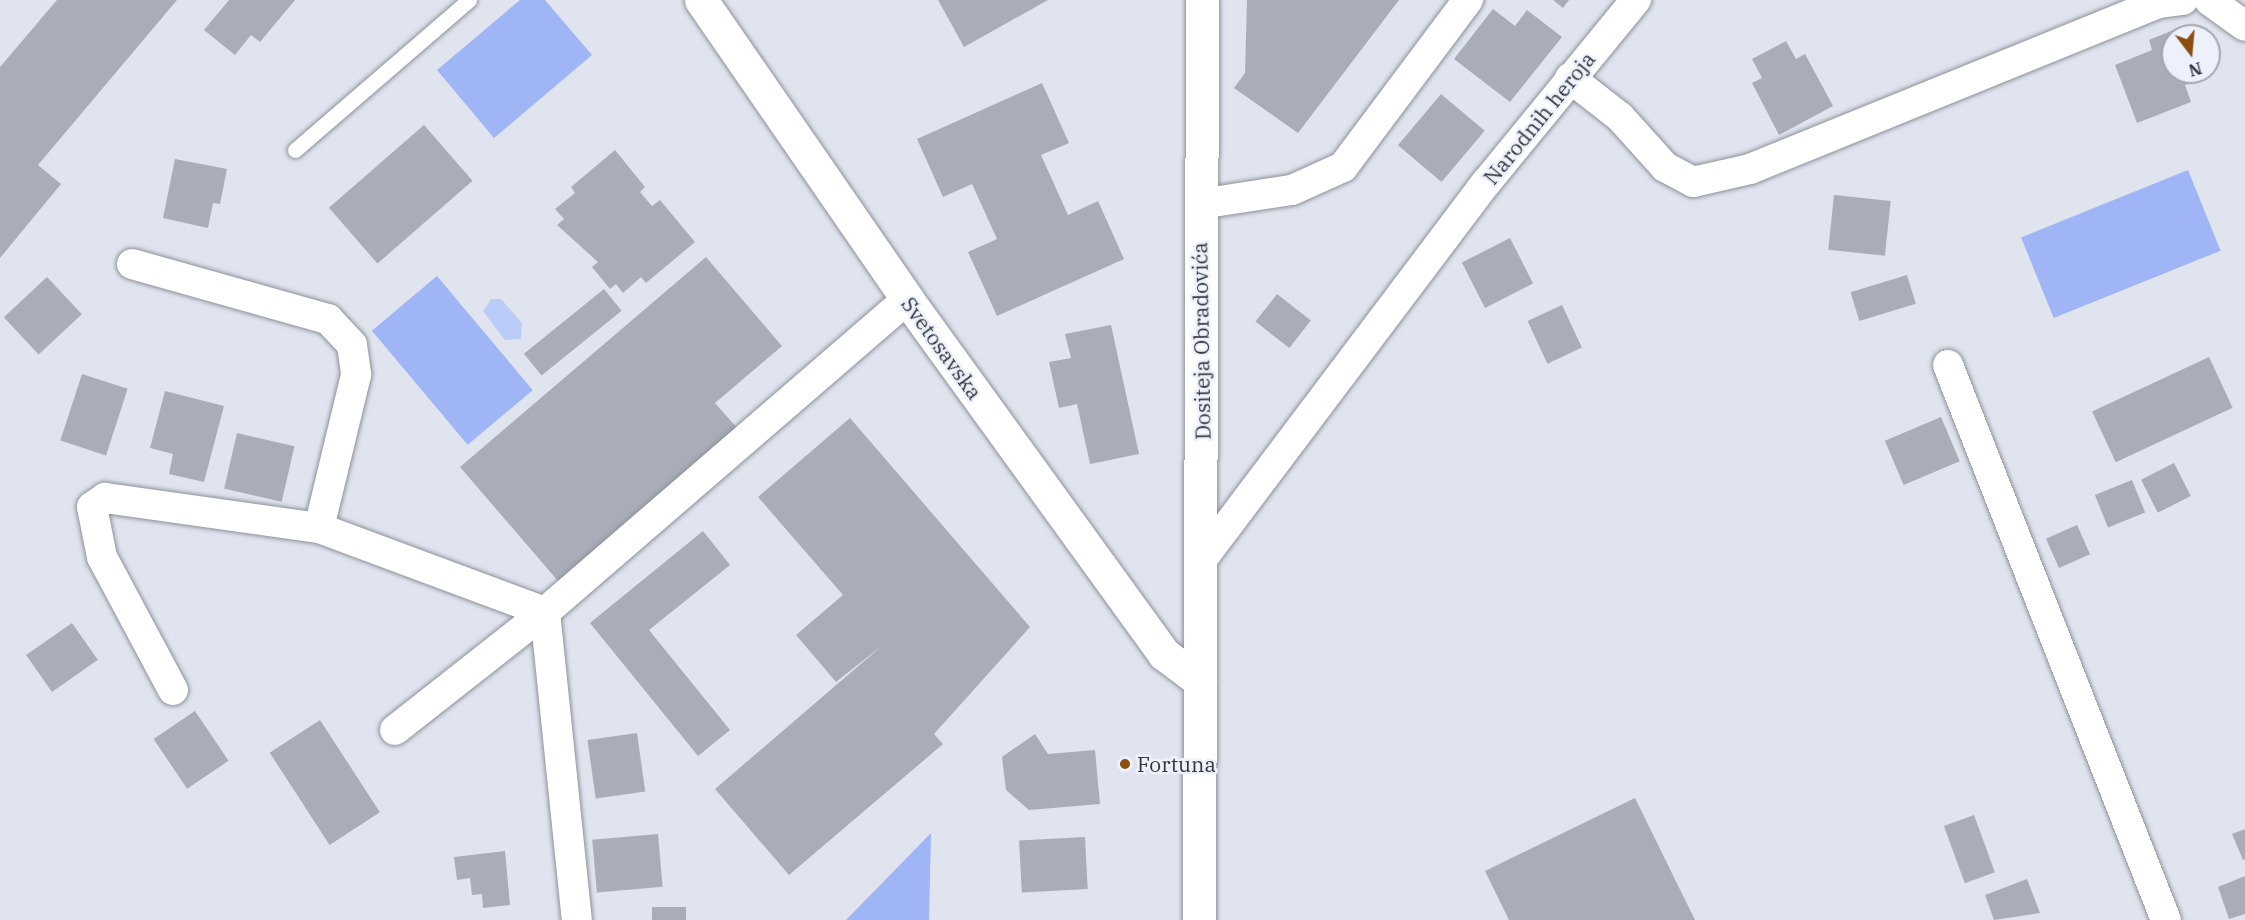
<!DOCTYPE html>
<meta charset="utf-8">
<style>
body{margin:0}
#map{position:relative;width:2245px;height:920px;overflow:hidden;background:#e0e4ef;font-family:"IBM Plex Serif",serif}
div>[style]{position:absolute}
.green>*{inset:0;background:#9fb5f5;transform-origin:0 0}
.water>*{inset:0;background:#bcccf9}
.building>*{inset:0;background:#a9adb8;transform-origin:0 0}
.roads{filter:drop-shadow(0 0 2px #8d919b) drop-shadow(0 0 2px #8d919b)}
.service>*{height:15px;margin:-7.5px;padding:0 7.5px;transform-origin:7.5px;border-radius:7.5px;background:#fff}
.minor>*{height:30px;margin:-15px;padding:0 15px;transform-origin:15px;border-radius:15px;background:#fff}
.tertiary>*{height:33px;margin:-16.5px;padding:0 16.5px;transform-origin:16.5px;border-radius:16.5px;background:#fff}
.dots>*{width:16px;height:16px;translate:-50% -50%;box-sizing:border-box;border:3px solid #edf1fc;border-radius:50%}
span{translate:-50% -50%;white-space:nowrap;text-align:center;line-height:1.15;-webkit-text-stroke:5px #edf1fc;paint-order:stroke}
.street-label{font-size:21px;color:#36383c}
.poi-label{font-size:21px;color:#36383c}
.left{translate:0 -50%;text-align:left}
.north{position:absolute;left:2161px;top:24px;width:60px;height:60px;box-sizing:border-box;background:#edf1fc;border:2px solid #a4a7af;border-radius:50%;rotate:164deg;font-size:16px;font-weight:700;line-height:24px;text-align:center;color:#36383c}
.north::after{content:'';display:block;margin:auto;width:21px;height:27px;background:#8b4e0f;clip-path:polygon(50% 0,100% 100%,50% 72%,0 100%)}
</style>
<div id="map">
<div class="green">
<i style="clip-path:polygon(520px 0,545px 0,592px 55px,494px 138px,437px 70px)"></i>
<i style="left:2188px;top:170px;width:87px;height:180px;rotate:68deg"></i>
<i style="left:437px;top:276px;width:149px;height:85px;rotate:50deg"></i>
<i style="clip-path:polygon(931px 833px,929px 920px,846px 920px)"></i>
</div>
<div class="water">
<i style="clip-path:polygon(491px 299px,501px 299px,522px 323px,521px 339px,505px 340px,483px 311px)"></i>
</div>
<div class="building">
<i style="clip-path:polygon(57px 0,177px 0,38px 165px,61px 184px,0 258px,0 67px)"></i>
<i style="clip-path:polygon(229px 0,295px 0,260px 42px,251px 35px,235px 55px,204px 30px)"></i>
<i style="clip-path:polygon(938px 0,1048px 0,964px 47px)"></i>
<i style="clip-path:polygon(1247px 0,1399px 0,1298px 133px,1234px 88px,1245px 73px)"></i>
<i style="clip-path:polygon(1553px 0,1569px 0,1563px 8px)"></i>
<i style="clip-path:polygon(1493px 9px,1515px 26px,1527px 10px,1562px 37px,1510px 102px,1454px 59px)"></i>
<i style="clip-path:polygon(2183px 26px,2187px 36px,2173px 36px,2173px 72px,2201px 72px,2203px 78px,2185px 85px,2191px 102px,2137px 123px,2115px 65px,2152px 50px,2149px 40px)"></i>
<i style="clip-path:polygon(1786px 41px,1796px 59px,1805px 54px,1833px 106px,1779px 135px,1752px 83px,1762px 78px,1752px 59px)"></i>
<i style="clip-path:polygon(1042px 83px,1069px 143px,1041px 155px,1068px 215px,1098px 201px,1124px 259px,997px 316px,968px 252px,997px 239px,972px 184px,943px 197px,917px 139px)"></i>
<i style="left:1441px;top:94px;width:57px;height:67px;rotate:40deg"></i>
<i style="left:424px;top:125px;width:74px;height:126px;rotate:49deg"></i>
<i style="clip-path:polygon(615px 150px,645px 187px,640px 192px,652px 206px,660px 200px,695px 242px,646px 283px,641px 277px,623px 293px,616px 284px,610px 289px,592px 267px,598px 262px,557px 225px,564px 219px,555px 209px,575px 193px,571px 187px)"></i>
<i style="clip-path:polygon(175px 159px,227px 169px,220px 204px,213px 203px,208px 228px,163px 218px)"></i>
<i style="left:1834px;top:195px;width:57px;height:55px;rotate:6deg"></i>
<i style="left:1510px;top:238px;width:51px;height:54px;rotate:63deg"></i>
<i style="clip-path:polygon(706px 257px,782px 346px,715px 403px,737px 428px,558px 581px,460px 467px)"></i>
<i style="left:1907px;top:275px;width:30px;height:59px;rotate:73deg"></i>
<i style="left:47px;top:277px;width:51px;height:59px;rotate:47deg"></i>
<i style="left:604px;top:289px;width:28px;height:103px;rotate:51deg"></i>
<i style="left:1277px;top:294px;width:43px;height:35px;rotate:38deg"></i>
<i style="left:1562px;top:305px;width:47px;height:38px;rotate:65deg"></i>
<i style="clip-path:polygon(1111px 325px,1139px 454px,1090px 464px,1077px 404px,1059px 408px,1049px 362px,1071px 358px,1065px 334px)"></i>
<i style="left:2209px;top:357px;width:56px;height:129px;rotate:65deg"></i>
<i style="left:82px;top:374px;width:48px;height:70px;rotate:18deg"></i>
<i style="clip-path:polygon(165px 391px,224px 406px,204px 482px,169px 474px,173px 454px,150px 448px)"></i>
<i style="left:1941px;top:417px;width:48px;height:61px;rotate:67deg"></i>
<i style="clip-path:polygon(850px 418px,1030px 627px,934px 734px,943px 744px,789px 875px,715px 789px,884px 644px,836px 682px,796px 635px,843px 595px,758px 497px)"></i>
<i style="left:237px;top:433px;width:59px;height:57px;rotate:13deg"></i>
<i style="left:2174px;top:463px;width:37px;height:37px;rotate:63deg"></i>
<i style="left:2132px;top:480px;width:35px;height:40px;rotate:68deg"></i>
<i style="left:2077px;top:525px;width:32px;height:34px;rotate:66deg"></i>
<i style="clip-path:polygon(703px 531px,730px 565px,649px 630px,730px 730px,698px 756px,590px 623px)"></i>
<i style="left:72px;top:623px;width:45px;height:56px;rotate:55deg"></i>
<i style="left:195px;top:711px;width:60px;height:50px;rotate:56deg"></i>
<i style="left:320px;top:720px;width:110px;height:60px;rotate:57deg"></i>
<i style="left:637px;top:733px;width:59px;height:50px;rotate:82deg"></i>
<i style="clip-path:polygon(1035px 734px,1048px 754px,1095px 750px,1100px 804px,1029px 810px,1006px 790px,1002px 757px)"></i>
<i style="clip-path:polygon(1635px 798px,1695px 920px,1509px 920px,1485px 871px)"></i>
<i style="left:1974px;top:815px;width:61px;height:32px;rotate:70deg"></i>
<i style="clip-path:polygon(2245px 829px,2245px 859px,2243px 860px,2232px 834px)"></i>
<i style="left:658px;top:834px;width:53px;height:66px;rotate:85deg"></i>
<i style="left:1085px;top:837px;width:52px;height:66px;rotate:87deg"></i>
<i style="clip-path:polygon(505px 851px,510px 905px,483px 908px,482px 894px,472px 895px,470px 878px,457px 880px,454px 857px)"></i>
<i style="clip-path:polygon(2245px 876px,2245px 914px,2229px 919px,2218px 887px)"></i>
<i style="clip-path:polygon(2027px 879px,2040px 913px,1994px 920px,1985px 895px)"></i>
<i style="left:686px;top:907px;width:13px;height:34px;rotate:90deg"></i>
</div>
<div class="roads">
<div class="service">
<i style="left:295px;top:150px;width:230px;rotate:-40.8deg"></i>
</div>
<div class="minor">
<i style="left:2209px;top:0;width:44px;rotate:35.8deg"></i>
<i style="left:1570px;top:78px;width:63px;rotate:38deg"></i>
<i style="left:1620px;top:117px;width:67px;rotate:48deg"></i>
<i style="left:1665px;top:167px;width:32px;rotate:28deg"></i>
<i style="left:1693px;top:182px;width:58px;rotate:-12.8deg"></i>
<i style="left:1750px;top:169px;width:440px;rotate:-22.1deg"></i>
<i style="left:2158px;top:3px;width:25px;rotate:-7deg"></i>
<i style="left:1200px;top:204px;width:93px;rotate:-8.7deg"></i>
<i style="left:1292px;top:190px;width:56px;rotate:-24.3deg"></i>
<i style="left:1343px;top:167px;width:209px;rotate:-53.2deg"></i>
<i style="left:132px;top:264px;width:204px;rotate:15.7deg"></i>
<i style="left:328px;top:319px;width:35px;rotate:47deg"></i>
<i style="left:352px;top:345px;width:30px;rotate:82deg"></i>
<i style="left:356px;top:375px;width:157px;rotate:103.6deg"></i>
<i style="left:1948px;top:365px;width:596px;rotate:68.56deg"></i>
<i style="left:1203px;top:558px;width:470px;rotate:-53deg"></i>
<i style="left:1486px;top:183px;width:237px;rotate:-50.7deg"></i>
<i style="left:173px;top:690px;width:151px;rotate:-118.1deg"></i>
<i style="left:102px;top:557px;width:51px;rotate:-101.3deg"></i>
<i style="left:92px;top:507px;width:16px;rotate:-35deg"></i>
<i style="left:105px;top:498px;width:216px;rotate:8deg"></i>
<i style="left:319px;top:528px;width:241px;rotate:20.4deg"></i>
<i style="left:545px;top:612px;width:310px;rotate:84.1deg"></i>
<i style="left:395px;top:730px;width:191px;rotate:-38.2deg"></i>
<i style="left:545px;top:612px;width:479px;rotate:-40.8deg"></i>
</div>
<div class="tertiary">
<i style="left:701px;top:0;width:363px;rotate:55.4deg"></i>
<i style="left:907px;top:299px;width:438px;rotate:54.1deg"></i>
<i style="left:1164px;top:654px;width:45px;rotate:36.9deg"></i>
<i style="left:1199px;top:920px;width:920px;rotate:-89.81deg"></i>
</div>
</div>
<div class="dots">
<i style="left:1125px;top:764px;background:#8b4e0f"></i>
</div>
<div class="street-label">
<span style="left:1539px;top:118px;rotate:-51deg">Narodnih heroja</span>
<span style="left:1201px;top:341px;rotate:-91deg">Dositeja Obradovića</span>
<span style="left:942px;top:348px;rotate:54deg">Svetosavska</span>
</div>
<div class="poi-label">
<span class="left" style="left:1137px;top:764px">Fortuna</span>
</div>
<div class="north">N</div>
</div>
